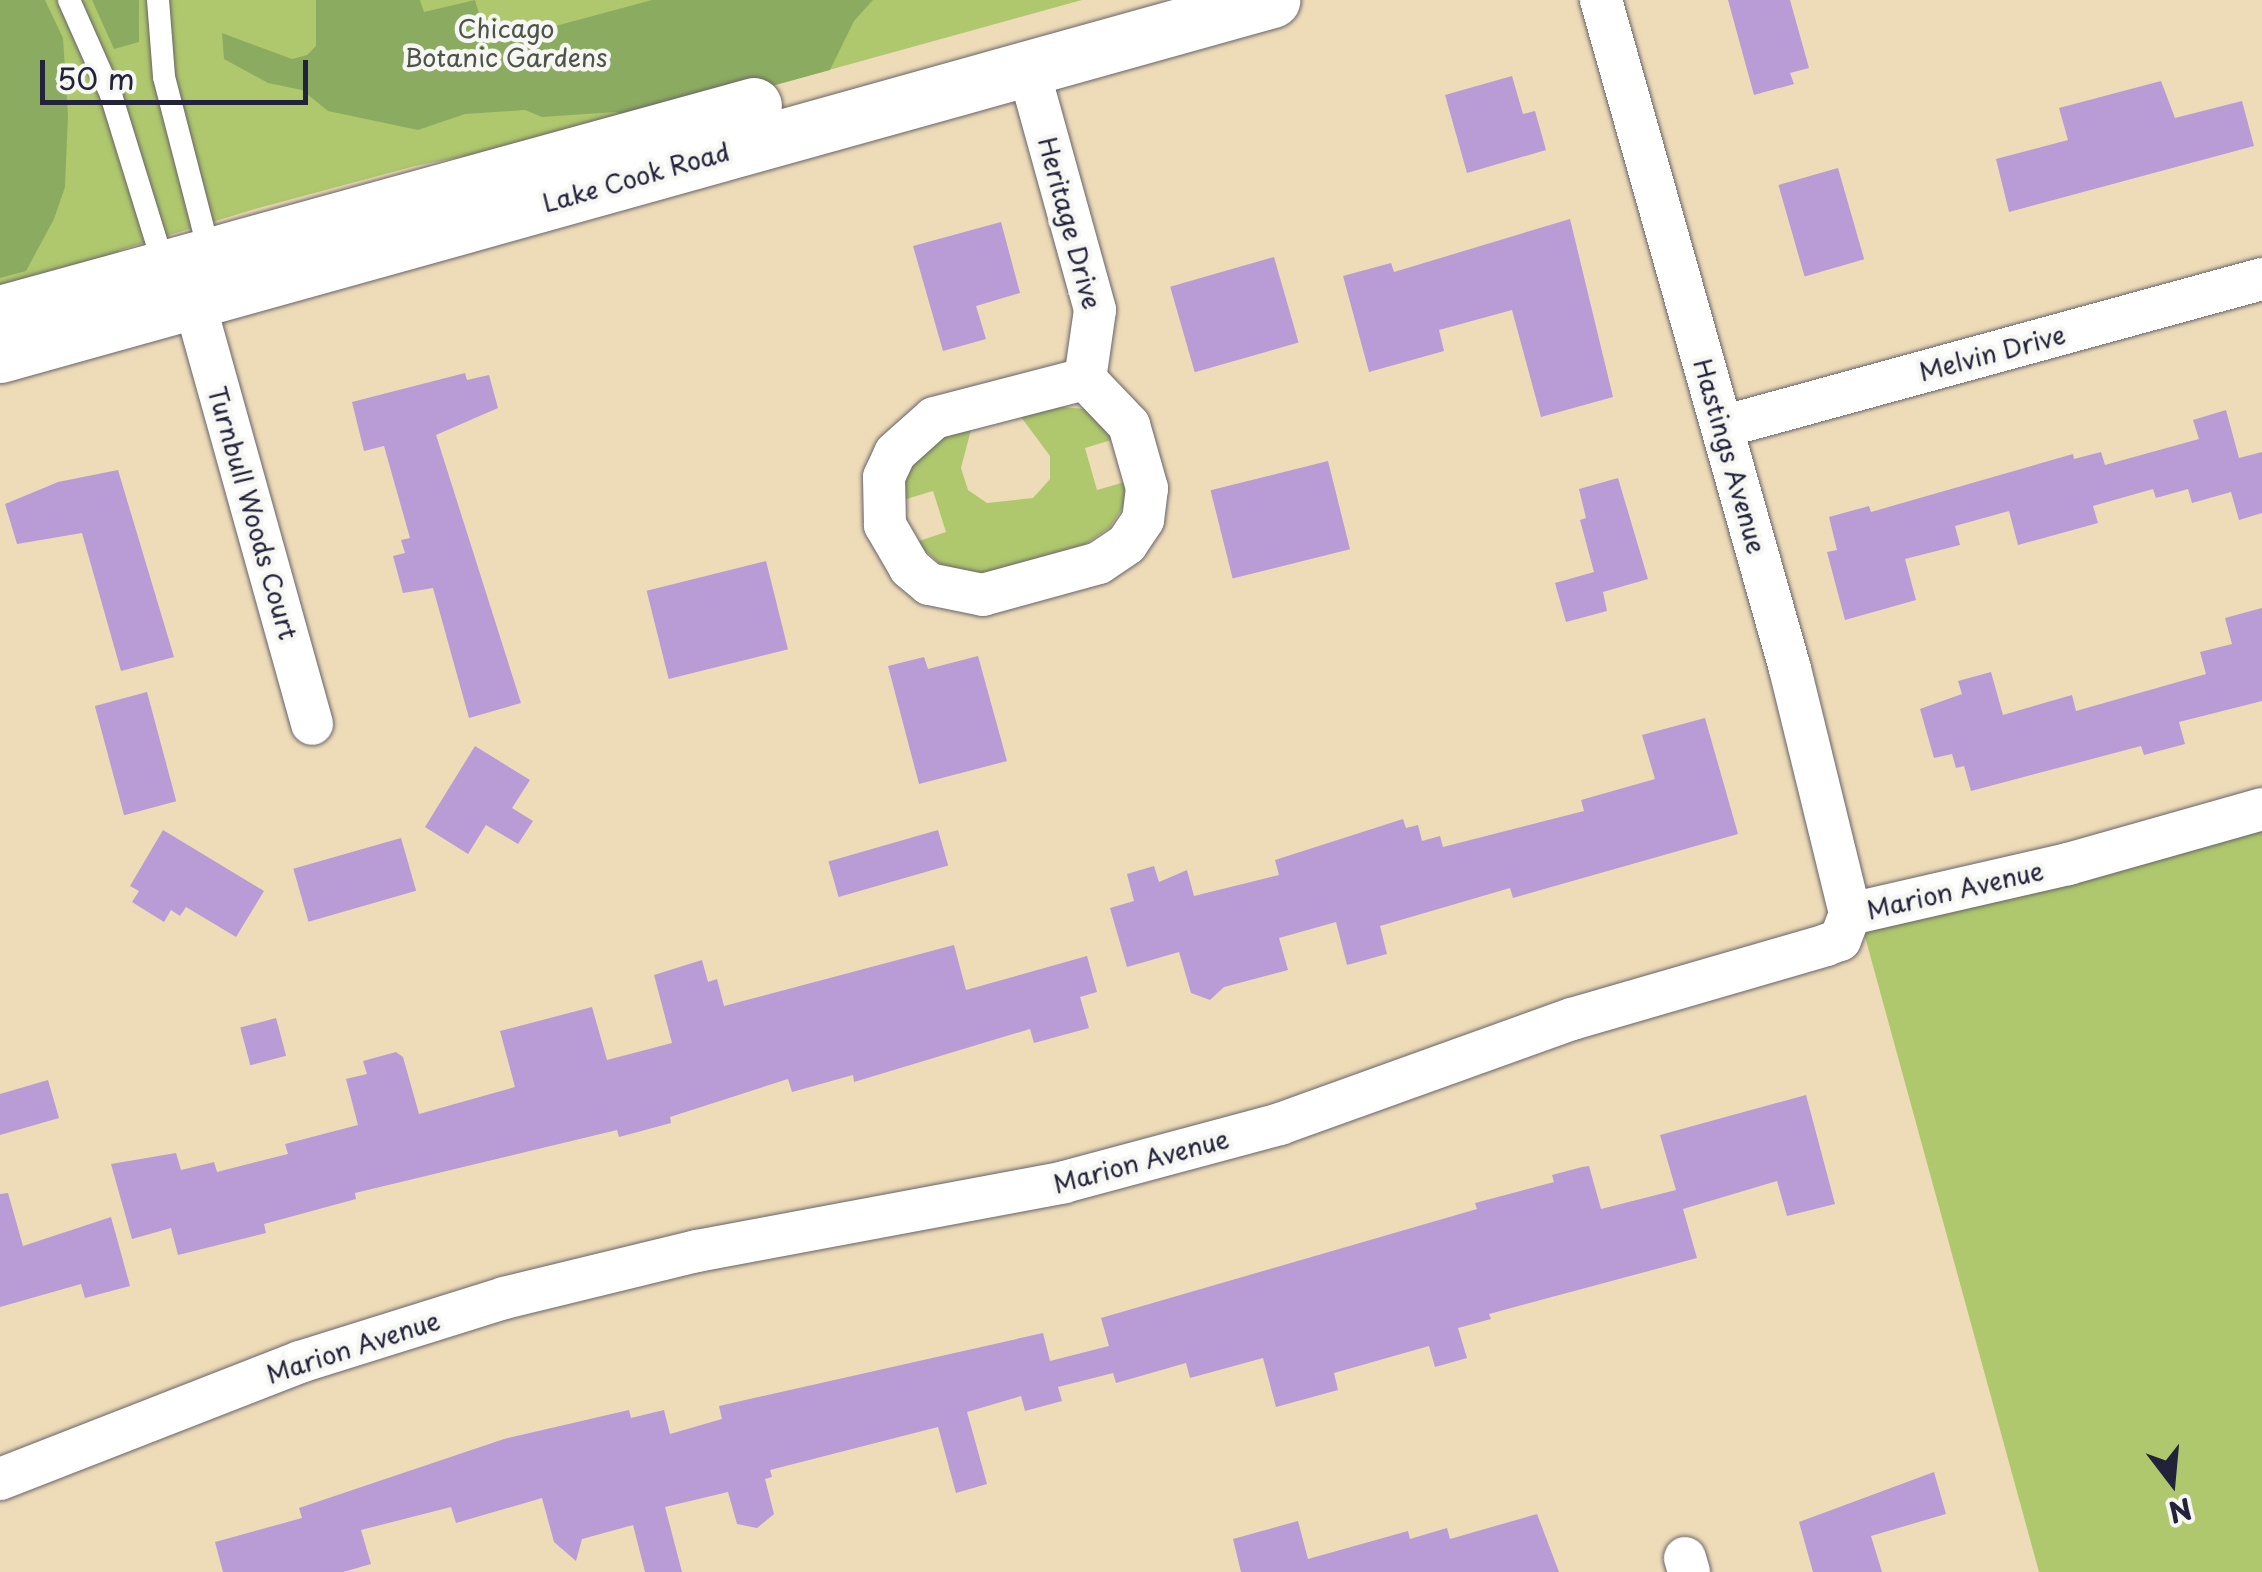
<!DOCTYPE html>
<style>
body{margin:0}
#map{position:relative;width:2262px;height:1572px;overflow:hidden;background:#eedcb9;font-family:"Playpen Sans",sans-serif}
div>[style]{position:absolute}
.green>*{inset:0;background:#afc86d}
.forest>*{inset:0;background:#8bac60}
.building>*{inset:0;background:#b99bd5;transform-origin:0 0}
.roads{filter:drop-shadow(0 0 2px #696367) drop-shadow(0 0 2px #696367)}
.service>*{height:22px;margin:-11px;padding:0 11px;transform-origin:11px;border-radius:11px;background:#fff}
.minor>*{height:42px;margin:-21px;padding:0 21px;transform-origin:21px;border-radius:21px;background:#fff}
.secondary>*{height:55px;margin:-27.5px;padding:0 27.5px;transform-origin:27.5px;border-radius:27.5px;background:#fff}
span{translate:-50% -50%;white-space:nowrap;text-align:center;line-height:1.15;-webkit-text-stroke:9px #f6f6f2;paint-order:stroke}
.park-label{font-size:25px;color:#4c544a}
.street-label{font-size:25px;color:#22223b}
.north{position:absolute;left:2122px;top:1432px;width:100px;height:100px;-webkit-text-stroke:8px #f6f6f2;paint-order:stroke;rotate:164deg;font-size:28px;font-weight:700;line-height:40px;text-align:center;color:#22223b}
.north::after{content:'';display:block;margin:auto;width:35px;height:45px;background:#22223b;clip-path:polygon(50% 0,100% 100%,50% 72%,0 100%)}
.scale{position:absolute;left:40px;top:60px;width:268px;height:45px;box-sizing:border-box;border:5px solid #22223b;border-top:0;padding-left:12px;font-size:30px;line-height:35px;white-space:nowrap;color:#22223b;-webkit-text-stroke:8px #f6f6f2;paint-order:stroke}
</style>
<div id="map">
<div class="green">
<i style="clip-path:polygon(0 0,1082px 0,648px 120px,415px 166px,255px 209px,120px 250px,108px 265px,0 299px)"></i>
<i style="clip-path:polygon(1049px 406px,1086px 409px,1115px 439px,1085px 448px,1097px 490px,1128px 481px,1123px 507px,1110px 527px,1084px 545px,977px 575px,947px 570px,916px 542px,946px 532px,933px 491px,903px 500px,907px 467px,941px 434px,972px 426px,961px 468px,968px 490px,987px 503px,1033px 498px,1050px 479px,1050px 456px,1018px 413px)"></i>
<i style="clip-path:polygon(2262px 825px,2262px 1572px,2039px 1572px,1864px 933px)"></i>
</div>
<div class="forest">
<i style="clip-path:polygon(0 0,45px 0,63px 38px,68px 116px,65px 187px,54px 219px,26px 271px,0 278px)"></i>
<i style="clip-path:polygon(92px 0,139px 0,139px 42px,114px 49px)"></i>
<i style="clip-path:polygon(316px 0,420px 0,424px 12px,475px 0,488px 44px,652px 0,873px 0,854px 21px,830px 70px,648px 120px,615px 112px,542px 117px,525px 110px,465px 114px,418px 130px,328px 111px,302px 90px,268px 83px,224px 59px,222px 33px,292px 59px,307px 55px,316px 46px)"></i>
</div>
<div class="building">
<i style="clip-path:polygon(1728px 0,1790px 0,1809px 68px,1790px 73px,1794px 84px,1754px 95px)"></i>
<i style="clip-path:polygon(1512px 76px,1523px 114px,1535px 111px,1546px 150px,1467px 173px,1445px 95px)"></i>
<i style="clip-path:polygon(2161px 81px,2175px 118px,2242px 101px,2254px 146px,2009px 212px,1996px 159px,2068px 140px,2059px 108px)"></i>
<i style="left:1838px;top:168px;width:95px;height:62px;rotate:74deg"></i>
<i style="clip-path:polygon(1570px 219px,1613px 397px,1541px 417px,1512px 310px,1439px 330px,1444px 351px,1369px 372px,1343px 276px,1391px 263px,1394px 272px)"></i>
<i style="clip-path:polygon(1001px 222px,1020px 293px,976px 306px,986px 339px,943px 351px,913px 246px)"></i>
<i style="left:1274px;top:257px;width:89px;height:108px;rotate:74deg"></i>
<i style="clip-path:polygon(465px 373px,467px 380px,489px 375px,498px 408px,436px 435px,521px 703px,469px 718px,433px 588px,403px 593px,393px 556px,405px 553px,401px 540px,410px 538px,384px 446px,364px 451px,352px 402px)"></i>
<i style="clip-path:polygon(2226px 410px,2239px 458px,2262px 452px,2262px 513px,2239px 520px,2231px 492px,2192px 503px,2188px 489px,2156px 498px,2153px 489px,2093px 506px,2098px 523px,2018px 545px,2009px 511px,1955px 526px,1960px 545px,1905px 559px,1916px 600px,1845px 620px,1827px 552px,1837px 550px,1829px 517px,1869px 506px,1871px 512px,2073px 454px,2074px 459px,2101px 452px,2105px 465px,2199px 439px,2193px 420px)"></i>
<i style="left:1328px;top:461px;width:91px;height:121px;rotate:76deg"></i>
<i style="clip-path:polygon(118px 470px,174px 657px,121px 671px,82px 533px,17px 544px,5px 504px,58px 482px)"></i>
<i style="clip-path:polygon(1618px 478px,1648px 579px,1603px 592px,1607px 611px,1566px 622px,1555px 583px,1594px 572px,1580px 520px,1586px 518px,1579px 489px)"></i>
<i style="left:766px;top:561px;width:91px;height:123px;rotate:76deg"></i>
<i style="clip-path:polygon(2262px 608px,2262px 701px,2179px 722px,2185px 744px,2144px 755px,2141px 746px,1971px 791px,1964px 766px,1956px 768px,1952px 754px,1934px 758px,1920px 709px,1962px 694px,1958px 681px,1991px 672px,2003px 715px,2072px 695px,2076px 711px,2206px 674px,2200px 652px,2232px 644px,2225px 618px)"></i>
<i style="clip-path:polygon(978px 656px,1007px 761px,919px 784px,888px 666px,924px 657px,928px 669px)"></i>
<i style="left:147px;top:692px;width:113px;height:54px;rotate:75deg"></i>
<i style="clip-path:polygon(1705px 718px,1738px 834px,1513px 898px,1510px 888px,1380px 926px,1387px 954px,1347px 965px,1336px 922px,1279px 938px,1288px 970px,1224px 987px,1210px 1000px,1191px 993px,1179px 952px,1127px 967px,1110px 908px,1134px 901px,1127px 874px,1154px 866px,1159px 882px,1187px 870px,1194px 896px,1279px 875px,1275px 860px,1403px 819px,1406px 828px,1418px 825px,1422px 841px,1440px 836px,1443px 847px,1584px 811px,1581px 800px,1655px 779px,1642px 735px)"></i>
<i style="clip-path:polygon(475px 746px,530px 780px,512px 808px,533px 821px,518px 844px,486px 825px,468px 854px,425px 827px)"></i>
<i style="clip-path:polygon(163px 830px,264px 891px,236px 937px,186px 907px,180px 916px,171px 910px,164px 922px,132px 902px,139px 891px,130px 886px)"></i>
<i style="left:938px;top:830px;width:37px;height:114px;rotate:74deg"></i>
<i style="left:401px;top:838px;width:55px;height:112px;rotate:74deg"></i>
<i style="clip-path:polygon(954px 945px,966px 990px,1087px 956px,1097px 992px,1080px 997px,1089px 1028px,1034px 1043px,1030px 1029px,854px 1082px,853px 1075px,792px 1092px,788px 1079px,670px 1117px,671px 1123px,619px 1137px,617px 1130px,355px 1193px,356px 1199px,264px 1224px,266px 1233px,178px 1255px,171px 1228px,132px 1239px,111px 1164px,176px 1153px,181px 1170px,214px 1162px,217px 1172px,288px 1154px,285px 1144px,358px 1125px,346px 1079px,367px 1074px,363px 1061px,396px 1052px,403px 1057px,419px 1114px,515px 1087px,500px 1031px,592px 1007px,607px 1060px,672px 1043px,654px 975px,702px 960px,708px 982px,717px 979px,724px 1006px)"></i>
<i style="left:276px;top:1018px;width:39px;height:37px;rotate:75deg"></i>
<i style="clip-path:polygon(48px 1080px,59px 1118px,0 1135px,0 1094px)"></i>
<i style="clip-path:polygon(1806px 1095px,1835px 1204px,1787px 1216px,1777px 1181px,1683px 1209px,1697px 1258px,1489px 1314px,1491px 1319px,1458px 1328px,1467px 1358px,1435px 1367px,1429px 1346px,1334px 1373px,1338px 1390px,1276px 1407px,1263px 1358px,1190px 1378px,1186px 1363px,1116px 1383px,1113px 1373px,1058px 1387px,1062px 1401px,1025px 1411px,1021px 1396px,967px 1412px,987px 1484px,956px 1493px,938px 1427px,770px 1470px,772px 1477px,765px 1479px,774px 1514px,757px 1528px,737px 1524px,728px 1492px,665px 1507px,682px 1572px,645px 1572px,633px 1525px,582px 1539px,576px 1561px,554px 1542px,542px 1498px,456px 1523px,451px 1507px,361px 1530px,371px 1564px,343px 1572px,223px 1572px,215px 1542px,302px 1518px,299px 1508px,504px 1439px,629px 1410px,631px 1418px,664px 1410px,670px 1434px,722px 1419px,719px 1406px,1043px 1333px,1050px 1361px,1109px 1346px,1101px 1318px,1477px 1209px,1475px 1203px,1554px 1182px,1552px 1175px,1582px 1167px,1589px 1166px,1601px 1209px,1676px 1190px,1660px 1135px)"></i>
<i style="clip-path:polygon(8px 1193px,23px 1246px,111px 1217px,130px 1286px,85px 1298px,81px 1284px,0 1307px,0 1194px)"></i>
<i style="clip-path:polygon(1934px 1472px,1946px 1514px,1871px 1536px,1882px 1572px,1813px 1572px,1799px 1522px)"></i>
<i style="clip-path:polygon(1537px 1514px,1559px 1572px,1241px 1572px,1233px 1539px,1298px 1521px,1308px 1559px,1408px 1531px,1410px 1539px,1447px 1528px,1450px 1539px)"></i>
</div>
<div class="roads">
<div class="service">
<i style="left:69px;top:0;width:104px;rotate:66.1deg"></i>
<i style="left:111px;top:95px;width:182px;rotate:72.8deg"></i>
<i style="left:158px;top:0;width:77px;rotate:85.5deg"></i>
<i style="left:164px;top:77px;width:184px;rotate:75.5deg"></i>
</div>
<div class="minor">
<i style="left:1601px;top:0;width:695px;rotate:74.22deg"></i>
<i style="left:1790px;top:669px;width:252px;rotate:76.2deg"></i>
<i style="left:1028px;top:68px;width:251px;rotate:74.5deg"></i>
<i style="left:1095px;top:310px;width:70px;rotate:98.2deg"></i>
<i style="left:1085px;top:379px;width:64px;rotate:46.3deg"></i>
<i style="left:1129px;top:425px;width:66px;rotate:74.1deg"></i>
<i style="left:1147px;top:488px;width:32px;rotate:97deg"></i>
<i style="left:1143px;top:520px;width:29px;rotate:124deg"></i>
<i style="left:1127px;top:544px;width:34px;rotate:146deg"></i>
<i style="left:1099px;top:563px;width:120px;rotate:164.6deg"></i>
<i style="left:983px;top:595px;width:55px;rotate:-168.5deg"></i>
<i style="left:929px;top:584px;width:25px;rotate:-140deg"></i>
<i style="left:910px;top:568px;width:50px;rotate:-120.2deg"></i>
<i style="left:885px;top:525px;width:48px;rotate:-91.2deg"></i>
<i style="left:884px;top:477px;width:26px;rotate:-65deg"></i>
<i style="left:895px;top:453px;width:52px;rotate:-41.9deg"></i>
<i style="left:934px;top:418px;width:156px;rotate:-14.5deg"></i>
<i style="left:194px;top:301px;width:439px;rotate:74.4deg"></i>
<i style="left:1722px;top:427px;width:560px;rotate:-15.33deg"></i>
<i style="left:0;top:1479px;width:322px;rotate:-21.3deg"></i>
<i style="left:300px;top:1362px;width:214px;rotate:-17.4deg"></i>
<i style="left:504px;top:1298px;width:199px;rotate:-13.7deg"></i>
<i style="left:697px;top:1251px;width:373px;rotate:-10.6deg"></i>
<i style="left:1064px;top:1182px;width:224px;rotate:-15deg"></i>
<i style="left:1280px;top:1124px;width:310px;rotate:-19.8deg"></i>
<i style="left:1572px;top:1019px;width:265px;rotate:-16.2deg"></i>
<i style="left:1826px;top:945px;width:15px;rotate:-20deg"></i>
<i style="left:1840px;top:940px;width:28px;rotate:-69deg"></i>
<i style="left:1850px;top:914px;width:224px;rotate:-12.9deg"></i>
<i style="left:2068px;top:864px;width:202px;rotate:-15.8deg"></i>
<i style="left:1685px;top:1558px;width:15px;rotate:74deg"></i>
</div>
<div class="secondary">
<i style="left:0;top:313px;width:782px;rotate:-15.42deg"></i>
<i style="left:0;top:355px;width:1321px;rotate:-15.59deg"></i>
</div>
</div>
<div class="park-label">
<span style="left:506px;top:43px">Chicago<br>Botanic Gardens</span>
</div>
<div class="street-label">
<span style="left:636px;top:177px;rotate:-16deg">Lake Cook Road</span>
<span style="left:1070px;top:223px;rotate:75deg">Heritage Drive</span>
<span style="left:1992px;top:353px;rotate:-15deg">Melvin Drive</span>
<span style="left:1730px;top:456px;rotate:74deg">Hastings Avenue</span>
<span style="left:253px;top:513px;rotate:74deg">Turnbull Woods Court</span>
<span style="left:1955px;top:890px;rotate:-13deg">Marion Avenue</span>
<span style="left:1141px;top:1161px;rotate:-15deg">Marion Avenue</span>
<span style="left:353px;top:1347px;rotate:-18deg">Marion Avenue</span>
</div>
<div class="north">N</div>
<div class="scale">50 m</div>
</div>
